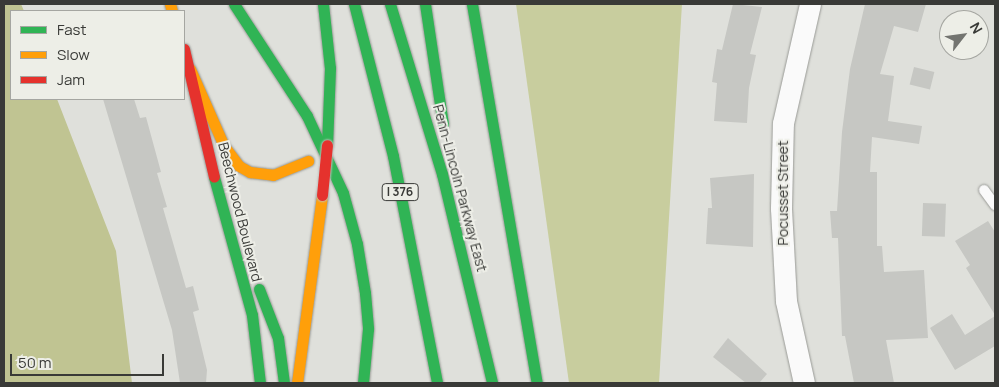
<!DOCTYPE html>
<style>
body{margin:0}
#map{position:relative;width:999px;height:387px;overflow:hidden;background:#dfe0db;font-family:Manrope,sans-serif}
div>[style]{position:absolute}
.green>*{inset:0;background:#c8cd9e}
.forest>*{inset:0;background:#c0c492}
.building>*{inset:0;background:#c6c7c3;transform-origin:0 0}
.roads{filter:drop-shadow(0 0 1px #999a96) drop-shadow(0 0 1px #999a96)}
.lane>*{height:10px;margin:-5px;padding:0 5px;transform-origin:5px;border-radius:5px;background:#fafafa}
.street>*{height:21px;margin:-10.5px;padding:0 10.5px;transform-origin:10.5px;border-radius:10.5px;background:#fafafa}
.fast>*{height:11px;margin:-5.5px;padding:0 5.5px;transform-origin:5.5px;border-radius:5.5px;background:#30b455}
.slow>*{height:11px;margin:-5.5px;padding:0 5.5px;transform-origin:5.5px;border-radius:5.5px;background:#ff9f0a}
.jam>*{height:11px;margin:-5.5px;padding:0 5.5px;transform-origin:5.5px;border-radius:5.5px;background:#e5322d}
.bridges{filter:drop-shadow(0 0 1px #bdbebb) drop-shadow(0 0 1px #bdbebb)}
.jam-bridge>*{height:11px;margin:-5.5px;padding:0 5.5px;transform-origin:5.5px;border-radius:5.5px;background:#e5322d}
span{translate:-50% -50%;white-space:nowrap;text-align:center;line-height:1.15;-webkit-text-stroke:4px #edeee7;paint-order:stroke}
.shield-label span{padding:1px 4px;background:#edeee7;border:1px solid;border-radius:4px;-webkit-text-stroke-width:0}
.shield-label{font-size:12px;color:#393a37;font-weight:700}
.street-label{font-size:14px;color:#393a37}
.frame{position:absolute;inset:0;border:5px solid #393a37;pointer-events:none}
.legend{position:absolute;left:10px;top:10px;width:175px;height:90px;box-sizing:border-box;background:#edeee7;border:1px solid #a5a6a1;margin:0;padding:6px 9px;list-style:none;font-size:15px;color:#393a37}
.legend li{display:flex;align-items:center;gap:10px;height:25px}
.legend b{width:25px;border:1px solid #a5a6a1}
.north{position:absolute;left:939px;top:10px;width:50px;height:50px;box-sizing:border-box;background:#edeee7;border:1px solid #a5a6a1;border-radius:50%;rotate:60deg;font-size:14px;font-weight:700;line-height:20px;text-align:center;color:#393a37}
.north::after{content:'';display:block;margin:auto;width:18px;height:22px;background:#737470;clip-path:polygon(50% 0,100% 100%,50% 72%,0 100%)}
.scale{position:absolute;left:10px;top:354px;width:154px;height:22px;box-sizing:border-box;border:2px solid #393a37;border-top:0;padding-left:6px;font-size:15px;line-height:18px;white-space:nowrap;color:#393a37;-webkit-text-stroke:4px #edeee7;paint-order:stroke}
</style>
<div id="map">
<div class="green">
<i style="clip-path:polygon(516px 4px,682px 4px,659px 383px,569px 383px)"></i>
</div>
<div class="forest">
<i style="clip-path:polygon(4px 4px,21px 4px,24px 11px,11px 11px,11px 99px,57px 99px,116px 251px,132px 383px,4px 383px)"></i>
</div>
<div class="building">
<i style="clip-path:polygon(733px 4px,762px 7px,750px 54px,756px 55px,749px 88px,747px 123px,714px 121px,717px 83px,712px 82px,717px 49px,722px 50px)"></i>
<i style="clip-path:polygon(865px 4px,926px 4px,918px 32px,894px 26px,880px 74px,894px 76px,888px 121px,922px 126px,919px 144px,872px 137px,870px 172px,877px 172px,877px 246px,882px 246px,884px 272px,924px 270px,928px 338px,886px 340px,894px 383px,854px 383px,845px 336px,842px 336px,838px 238px,832px 238px,830px 211px,837px 211px,842px 132px,850px 69px)"></i>
<i style="left:914px;top:67px;width:21px;height:18px;rotate:14deg"></i>
<i style="clip-path:polygon(103px 99px,134px 99px,140px 118px,146px 117px,161px 172px,157px 173px,167px 207px,163px 208px,186px 288px,193px 286px,199px 310px,193px 312px,207px 370px,206px 383px,180px 383px,172px 330px)"></i>
<i style="clip-path:polygon(754px 174px,753px 247px,706px 244px,708px 208px,712px 208px,710px 178px)"></i>
<i style="left:923px;top:203px;width:23px;height:33px;rotate:2deg"></i>
<i style="clip-path:polygon(988px 221px,995px 232px,995px 315px,966px 268px,970px 265px,955px 241px)"></i>
<i style="clip-path:polygon(952px 314px,965px 335px,995px 316px,995px 346px,955px 370px,930px 328px)"></i>
<i style="clip-path:polygon(728px 338px,767px 374px,759px 383px,746px 383px,713px 357px)"></i>
</div>
<div class="roads">
<div class="lane">
<i style="left:984px;top:190px;width:19px;rotate:54deg"></i>
</div>
<div class="street">
<i style="left:804px;top:383px;width:84px;rotate:-102.4deg"></i>
<i style="left:786px;top:301px;width:93px;rotate:-93.1deg"></i>
<i style="left:781px;top:208px;width:85px;rotate:-88.7deg"></i>
<i style="left:783px;top:123px;width:122px;rotate:-77.2deg"></i>
</div>
<div class="fast">
<i style="left:234px;top:4px;width:134px;rotate:56.9deg"></i>
<i style="left:307px;top:116px;width:85px;rotate:64.9deg"></i>
<i style="left:343px;top:193px;width:53px;rotate:74.6deg"></i>
<i style="left:357px;top:244px;width:50px;rotate:80.7deg"></i>
<i style="left:365px;top:293px;width:36px;rotate:85deg"></i>
<i style="left:368px;top:329px;width:54px;rotate:95.3deg"></i>
<i style="left:323px;top:4px;width:64px;rotate:83.8deg"></i>
<i style="left:330px;top:68px;width:77px;rotate:92.2deg"></i>
<i style="left:354px;top:4px;width:157px;rotate:75.6deg"></i>
<i style="left:393px;top:156px;width:231px;rotate:79deg"></i>
<i style="left:390px;top:4px;width:178px;rotate:73deg"></i>
<i style="left:442px;top:174px;width:215px;rotate:76.5deg"></i>
<i style="left:425px;top:4px;width:122px;rotate:81.5deg"></i>
<i style="left:472px;top:4px;width:385px;rotate:80.3deg"></i>
<i style="left:214px;top:177px;width:143px;rotate:74.6deg"></i>
<i style="left:252px;top:315px;width:68px;rotate:83.3deg"></i>
<i style="left:259px;top:289px;width:53px;rotate:68.8deg"></i>
<i style="left:278px;top:338px;width:45px;rotate:82.4deg"></i>
</div>
<div class="slow">
<i style="left:170px;top:4px;width:7px;rotate:74deg"></i>
<i style="left:190px;top:69px;width:84px;rotate:66.2deg"></i>
<i style="left:224px;top:146px;width:25px;rotate:53deg"></i>
<i style="left:239px;top:166px;width:13px;rotate:29deg"></i>
<i style="left:250px;top:172px;width:23px;rotate:7deg"></i>
<i style="left:273px;top:175px;width:38px;rotate:-22deg"></i>
<i style="left:297px;top:383px;width:190px;rotate:-82.4deg"></i>
</div>
<div class="jam">
<i style="left:184px;top:49px;width:131px;rotate:76.8deg"></i>
</div>
</div>
<div class="bridges">
<div class="jam-bridge">
<i style="left:322px;top:195px;width:50px;rotate:-84.3deg"></i>
</div>
</div>
<div class="shield-label">
<span style="left:400px;top:192px">I 376</span>
</div>
<div class="street-label">
<span style="left:460px;top:188px;rotate:75deg">Penn-Lincoln Parkway East</span>
<span style="left:783px;top:193px;rotate:-90deg">Pocusset Street</span>
<span style="left:240px;top:212px;rotate:76deg">Beechwood Boulevard</span>
</div>
<div class="frame"></div>
<ul class="legend">
<li><b style="height:6px;background:#30b455"></b>Fast</li>
<li><b style="height:6px;background:#ff9f0a"></b>Slow</li>
<li><b style="height:6px;background:#e5322d"></b>Jam</li>
</ul>
<div class="north">N</div>
<div class="scale">50 m</div>
</div>
